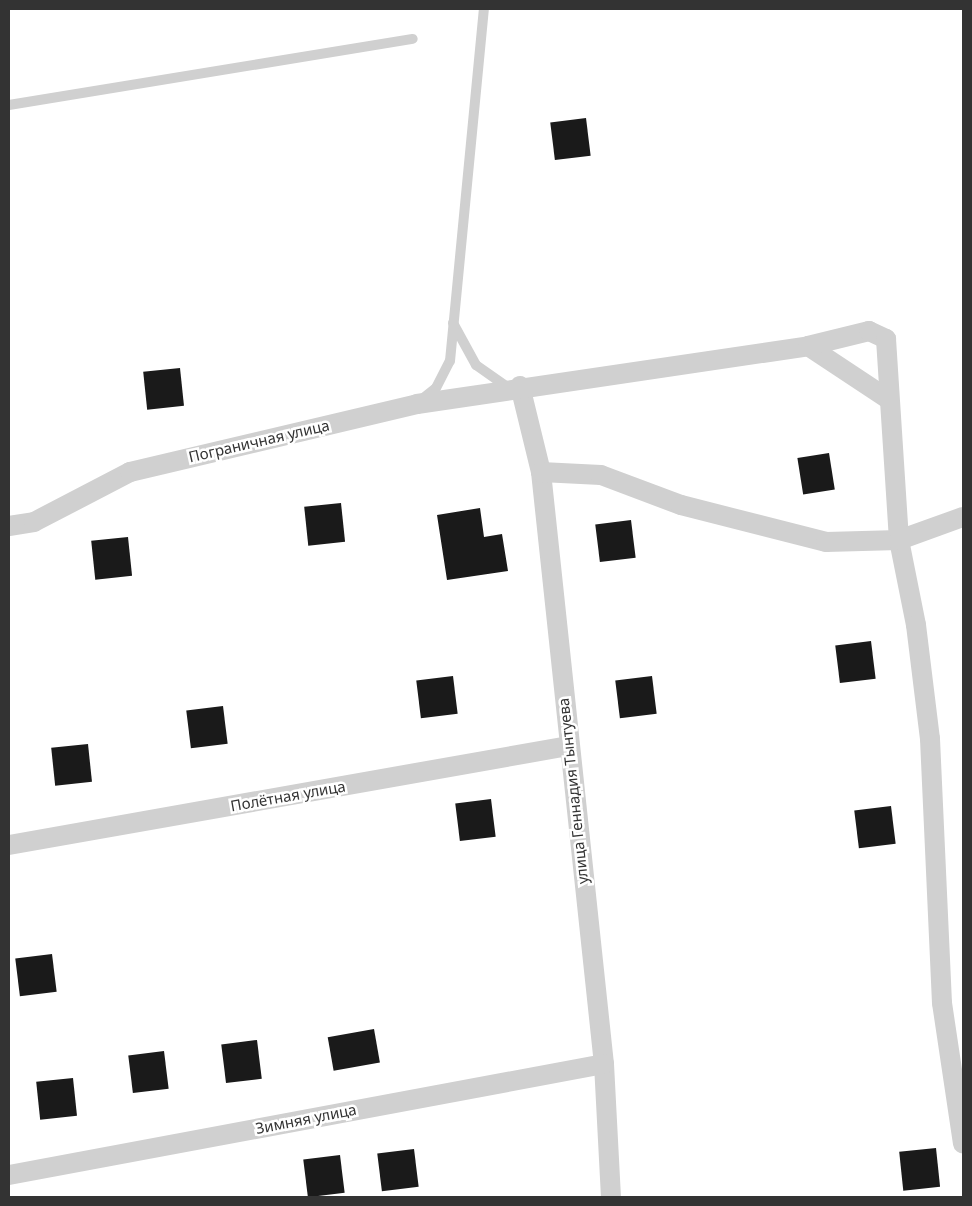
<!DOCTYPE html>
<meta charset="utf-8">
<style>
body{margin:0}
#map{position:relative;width:972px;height:1206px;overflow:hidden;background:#fff;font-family:"Noto Sans",sans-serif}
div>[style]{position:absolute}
.building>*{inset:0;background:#1a1a1a;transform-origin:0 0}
.lane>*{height:10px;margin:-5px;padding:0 5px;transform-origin:5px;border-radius:5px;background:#d0d0d0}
.street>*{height:20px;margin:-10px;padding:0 10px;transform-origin:10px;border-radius:10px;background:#d0d0d0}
span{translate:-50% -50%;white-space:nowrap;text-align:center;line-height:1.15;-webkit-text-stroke:5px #fff;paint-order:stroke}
.street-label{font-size:15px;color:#333}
.frame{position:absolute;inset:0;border:10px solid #333;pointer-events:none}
</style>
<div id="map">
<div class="building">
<i style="left:586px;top:118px;width:38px;height:36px;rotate:83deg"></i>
<i style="left:180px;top:368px;width:38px;height:37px;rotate:84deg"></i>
<i style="left:829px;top:453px;width:37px;height:32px;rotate:81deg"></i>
<i style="left:341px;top:503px;width:39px;height:37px;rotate:84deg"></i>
<i style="clip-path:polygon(480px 508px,484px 537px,502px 534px,508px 571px,447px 580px,437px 515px)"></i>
<i style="left:631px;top:520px;width:38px;height:36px;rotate:83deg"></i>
<i style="left:128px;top:537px;width:39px;height:37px;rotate:84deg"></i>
<i style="left:871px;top:641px;width:38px;height:36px;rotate:83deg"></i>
<i style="left:453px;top:676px;width:38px;height:37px;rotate:83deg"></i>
<i style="left:652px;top:676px;width:38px;height:37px;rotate:83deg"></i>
<i style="left:223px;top:706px;width:38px;height:37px;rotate:83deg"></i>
<i style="left:88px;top:744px;width:38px;height:37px;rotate:84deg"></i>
<i style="left:491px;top:799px;width:38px;height:36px;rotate:83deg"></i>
<i style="left:891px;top:806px;width:38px;height:37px;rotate:83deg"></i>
<i style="left:52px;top:954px;width:38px;height:37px;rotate:83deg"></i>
<i style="left:374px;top:1029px;width:34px;height:47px;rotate:80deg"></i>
<i style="left:257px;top:1040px;width:39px;height:36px;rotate:83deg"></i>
<i style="left:164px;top:1051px;width:38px;height:36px;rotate:83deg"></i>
<i style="left:73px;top:1078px;width:38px;height:37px;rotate:84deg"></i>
<i style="left:936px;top:1148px;width:39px;height:37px;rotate:84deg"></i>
<i style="left:414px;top:1149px;width:38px;height:37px;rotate:83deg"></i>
<i style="left:340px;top:1155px;width:38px;height:37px;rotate:83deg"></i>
</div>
<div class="lane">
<i style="left:9px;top:105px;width:409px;rotate:-9.3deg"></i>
<i style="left:453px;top:323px;width:48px;rotate:61.3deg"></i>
<i style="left:476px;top:365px;width:42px;rotate:35.2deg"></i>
<i style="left:421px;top:400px;width:19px;rotate:-39deg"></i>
<i style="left:436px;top:388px;width:30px;rotate:-63deg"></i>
<i style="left:450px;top:361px;width:354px;rotate:-84.5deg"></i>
</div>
<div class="street">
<i style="left:808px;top:346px;width:96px;rotate:33.5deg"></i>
<i style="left:520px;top:386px;width:89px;rotate:76.3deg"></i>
<i style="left:541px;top:472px;width:595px;rotate:83.93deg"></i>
<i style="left:604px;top:1064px;width:133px;rotate:87deg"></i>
<i style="left:541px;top:472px;width:60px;rotate:2.9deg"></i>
<i style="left:601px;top:475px;width:85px;rotate:20.6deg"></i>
<i style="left:681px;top:505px;width:150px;rotate:14.3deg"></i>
<i style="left:826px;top:542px;width:73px;rotate:-1.6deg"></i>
<i style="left:899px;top:540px;width:87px;rotate:78.7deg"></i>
<i style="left:916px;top:625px;width:115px;rotate:83deg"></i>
<i style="left:930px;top:739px;width:264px;rotate:87.4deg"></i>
<i style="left:942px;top:1003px;width:142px;rotate:81.5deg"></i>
<i style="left:9px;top:526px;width:25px;rotate:-9deg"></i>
<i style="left:34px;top:522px;width:108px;rotate:-27.5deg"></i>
<i style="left:130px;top:472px;width:295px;rotate:-13.3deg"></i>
<i style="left:417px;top:404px;width:395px;rotate:-8.4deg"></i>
<i style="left:808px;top:346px;width:63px;rotate:-13.8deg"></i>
<i style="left:869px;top:331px;width:19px;rotate:25deg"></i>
<i style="left:886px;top:339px;width:201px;rotate:86.3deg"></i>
<i style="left:899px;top:540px;width:68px;rotate:-19.8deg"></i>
<i style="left:9px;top:845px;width:568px;rotate:-10.04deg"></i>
<i style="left:9px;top:1175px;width:605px;rotate:-10.57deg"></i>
</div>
<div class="street-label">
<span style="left:259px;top:441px;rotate:-13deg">Пограничная улица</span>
<span style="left:573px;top:791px;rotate:-96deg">улица Геннадия Тынтуева</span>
<span style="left:288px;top:796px;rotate:-10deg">Полётная улица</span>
<span style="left:306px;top:1119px;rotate:-11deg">Зимняя улица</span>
</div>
<div class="frame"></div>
</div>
